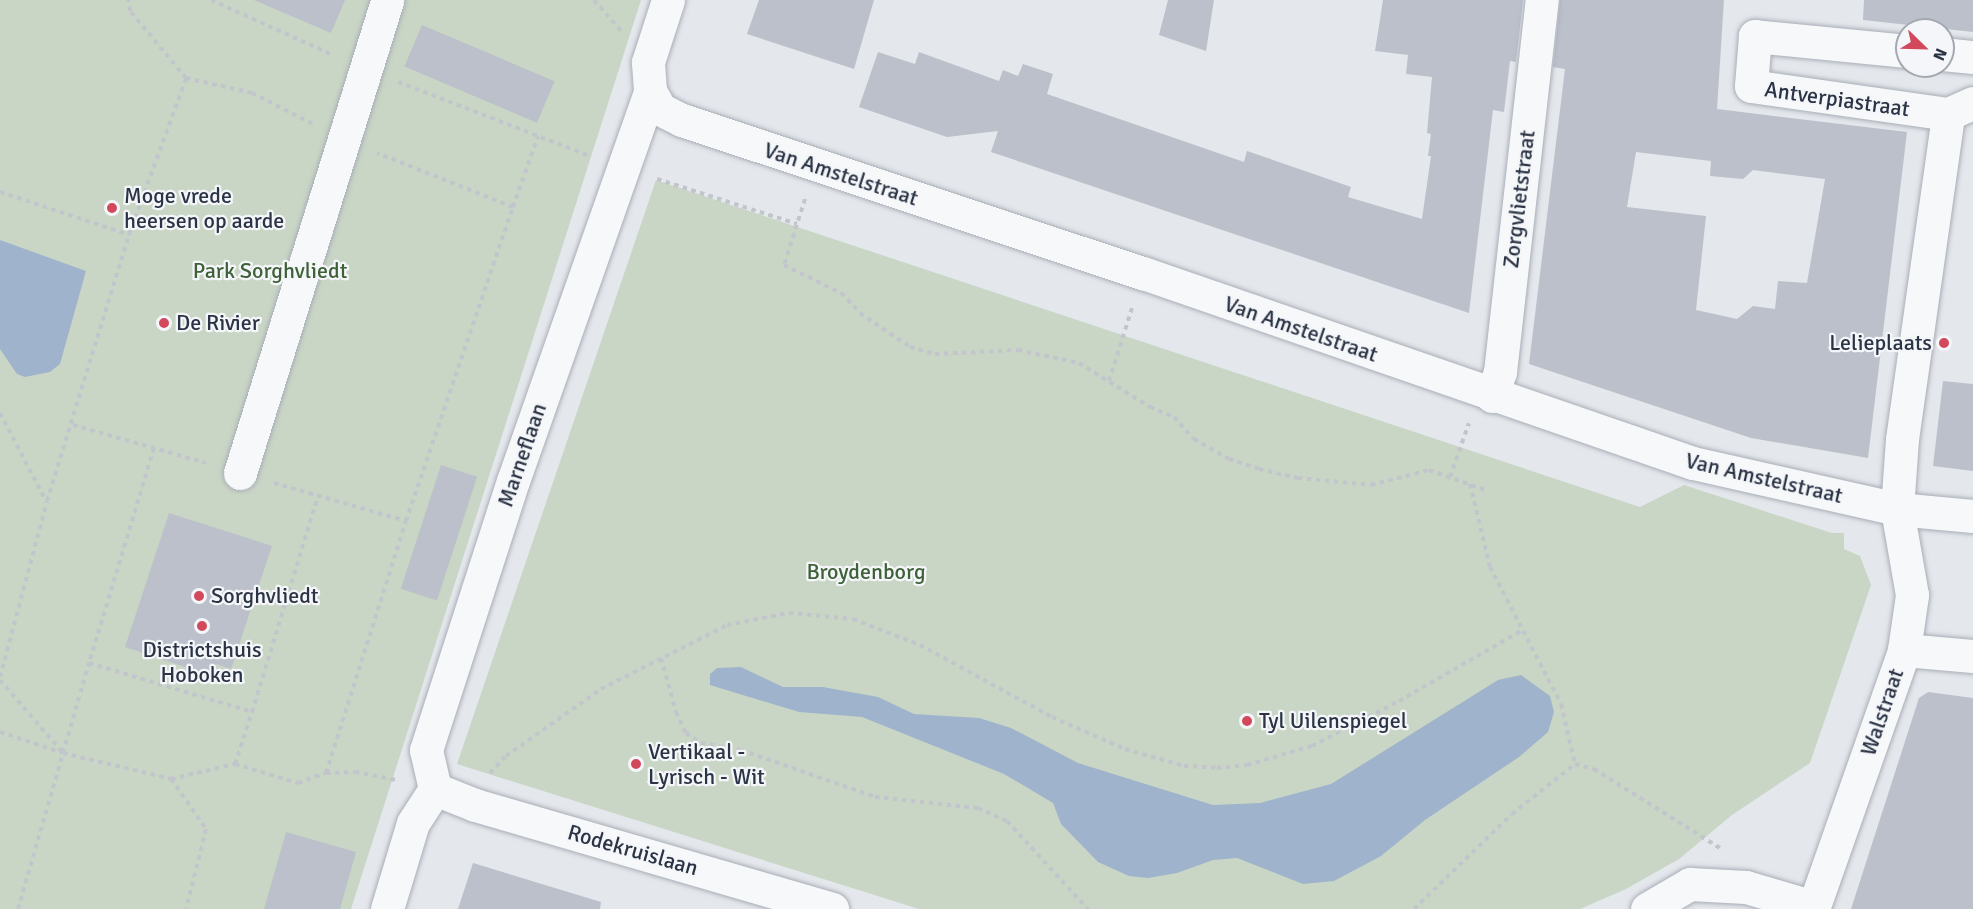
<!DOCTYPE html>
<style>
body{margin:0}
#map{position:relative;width:1973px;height:909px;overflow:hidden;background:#e4e7ec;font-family:Signika,sans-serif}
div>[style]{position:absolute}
.green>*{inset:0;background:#c9d6c5}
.water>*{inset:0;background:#9fb4cc}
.building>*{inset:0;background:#bbc0ca;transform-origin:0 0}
.path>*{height:4px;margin-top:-2px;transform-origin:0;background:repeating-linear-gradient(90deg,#c2c5cb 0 4.5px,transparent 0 9px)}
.roads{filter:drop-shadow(0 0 2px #a9aeb7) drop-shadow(0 0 2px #a9aeb7)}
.minor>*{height:33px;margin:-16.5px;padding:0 16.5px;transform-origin:16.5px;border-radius:16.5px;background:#f7f8fa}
.dots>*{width:16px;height:16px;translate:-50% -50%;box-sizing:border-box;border:3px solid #f4f6f9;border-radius:50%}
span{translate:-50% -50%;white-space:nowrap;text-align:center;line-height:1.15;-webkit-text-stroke:4.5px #f4f6f9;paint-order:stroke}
.street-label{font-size:22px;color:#2b3445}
.poi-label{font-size:22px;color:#2b3445}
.left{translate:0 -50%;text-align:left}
.right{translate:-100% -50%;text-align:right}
.park-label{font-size:22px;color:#3f6138}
.north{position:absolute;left:1895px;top:18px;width:60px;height:60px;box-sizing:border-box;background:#f4f6f9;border:2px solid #a4a8b1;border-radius:50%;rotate:113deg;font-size:16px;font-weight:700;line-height:24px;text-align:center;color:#2b3445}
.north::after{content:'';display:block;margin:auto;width:21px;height:27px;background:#d1495b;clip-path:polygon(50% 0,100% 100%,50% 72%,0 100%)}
</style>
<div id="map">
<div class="green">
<i style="clip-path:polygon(0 0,641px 0,351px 909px,0 909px)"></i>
<i style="clip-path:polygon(656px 180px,1640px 507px,1684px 485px,1832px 533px,1844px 533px,1844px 549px,1860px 556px,1871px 585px,1810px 763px,1732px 815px,1679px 859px,1626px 889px,1580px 909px,919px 909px,457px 764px)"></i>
</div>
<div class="water">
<i style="clip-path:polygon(0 240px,86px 271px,60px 364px,50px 372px,25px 377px,17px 374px,0 349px)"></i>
<i style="clip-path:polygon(741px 667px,783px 687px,823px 687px,878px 697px,914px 714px,979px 718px,1011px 728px,1078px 763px,1213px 805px,1260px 803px,1331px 784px,1498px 680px,1521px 675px,1550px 696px,1554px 712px,1548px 732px,1519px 757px,1425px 820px,1381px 856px,1334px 881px,1303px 884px,1237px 858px,1213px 860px,1177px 873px,1148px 878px,1129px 876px,1098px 862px,1061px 824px,1053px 803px,1004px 774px,862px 717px,799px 712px,710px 685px,710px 674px,717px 668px)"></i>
</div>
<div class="building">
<i style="clip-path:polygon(254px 0,345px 0,331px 33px)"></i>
<i style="clip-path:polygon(759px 0,874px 0,854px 69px,747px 34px)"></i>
<i style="clip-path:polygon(1168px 0,1214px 0,1206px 51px,1159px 35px)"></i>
<i style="clip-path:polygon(1383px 0,1523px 0,1516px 62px,1510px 61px,1504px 112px,1493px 110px,1469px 313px,991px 152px,998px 131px,947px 137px,859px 107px,878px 52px,915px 64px,919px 52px,999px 81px,1003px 70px,1018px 76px,1023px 64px,1053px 74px,1047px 94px,1244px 162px,1247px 151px,1308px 172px,1351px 187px,1348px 197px,1422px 219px,1431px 156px,1428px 156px,1431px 134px,1427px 133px,1432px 77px,1406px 74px,1408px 55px,1375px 51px)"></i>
<i style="clip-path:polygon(evenodd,1560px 0,1724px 0,1717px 109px,1907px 132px,1868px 458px,1751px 438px,1529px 364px,1565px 69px,1553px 67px,1560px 0,1636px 152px,1711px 161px,1710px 176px,1743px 179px,1753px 170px,1825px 179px,1807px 283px,1778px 281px,1775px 309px,1753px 306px,1737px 319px,1696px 310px,1706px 216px,1627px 207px,1636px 152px)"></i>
<i style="clip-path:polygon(1864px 0,1973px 0,1973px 32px,1863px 20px)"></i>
<i style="left:422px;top:25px;width:144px;height:45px;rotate:23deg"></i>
<i style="clip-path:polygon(1943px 381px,1973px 384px,1973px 471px,1933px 466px)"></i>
<i style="left:441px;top:465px;width:38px;height:130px;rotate:18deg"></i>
<i style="clip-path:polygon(169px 513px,272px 546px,231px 669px,216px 664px,212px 676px,125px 647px)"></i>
<i style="clip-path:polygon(1928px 692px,1973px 698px,1973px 909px,1851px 909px,1919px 698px)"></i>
<i style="clip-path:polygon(286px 832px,356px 852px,340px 909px,264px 909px)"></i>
<i style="clip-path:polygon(473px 863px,601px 902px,600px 909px,458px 909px)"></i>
</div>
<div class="path">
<i style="left:211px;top:0;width:134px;rotate:24.3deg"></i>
<i style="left:594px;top:0;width:43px;rotate:48.8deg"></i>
<i style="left:186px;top:78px;width:68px;rotate:12.8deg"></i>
<i style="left:252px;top:93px;width:68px;rotate:26.9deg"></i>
<i style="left:398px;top:82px;width:206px;rotate:21.1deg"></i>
<i style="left:657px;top:179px;width:147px;rotate:17.8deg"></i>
<i style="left:0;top:192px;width:136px;rotate:18.4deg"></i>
<i style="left:805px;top:199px;width:69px;rotate:107.7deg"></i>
<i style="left:784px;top:265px;width:64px;rotate:26.2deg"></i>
<i style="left:841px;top:293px;width:28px;rotate:46deg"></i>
<i style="left:860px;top:313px;width:60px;rotate:34.2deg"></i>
<i style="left:910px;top:347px;width:26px;rotate:16deg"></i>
<i style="left:935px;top:354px;width:83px;rotate:-2.8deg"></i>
<i style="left:1018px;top:350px;width:62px;rotate:12deg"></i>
<i style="left:1079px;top:363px;width:84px;rotate:31.8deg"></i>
<i style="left:1150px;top:407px;width:26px;rotate:23deg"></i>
<i style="left:1174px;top:417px;width:30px;rotate:48deg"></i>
<i style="left:1194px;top:439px;width:40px;rotate:29.7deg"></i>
<i style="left:1229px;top:459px;width:32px;rotate:18deg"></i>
<i style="left:1259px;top:469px;width:40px;rotate:13deg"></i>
<i style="left:1298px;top:478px;width:73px;rotate:5.5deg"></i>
<i style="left:1371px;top:485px;width:60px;rotate:-14.5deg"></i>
<i style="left:1429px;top:470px;width:63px;rotate:19.6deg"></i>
<i style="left:513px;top:207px;width:75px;rotate:-70.6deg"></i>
<i style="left:1109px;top:381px;width:80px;rotate:-72.5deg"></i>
<i style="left:0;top:413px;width:99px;rotate:62.4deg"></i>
<i style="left:73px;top:425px;width:138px;rotate:15.9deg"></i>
<i style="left:154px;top:448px;width:225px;rotate:106.8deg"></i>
<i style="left:89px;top:663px;width:170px;rotate:16.7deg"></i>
<i style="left:252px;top:712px;width:226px;rotate:-73deg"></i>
<i style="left:1450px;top:477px;width:57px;rotate:-70.6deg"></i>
<i style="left:274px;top:483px;width:137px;rotate:16.1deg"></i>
<i style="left:1470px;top:484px;width:85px;rotate:76.5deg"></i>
<i style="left:1490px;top:567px;width:154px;rotate:62.6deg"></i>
<i style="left:1561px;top:704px;width:62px;rotate:76.9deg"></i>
<i style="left:1575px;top:764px;width:20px;rotate:15deg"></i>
<i style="left:1594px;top:769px;width:152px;rotate:32.1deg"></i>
<i style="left:661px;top:658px;width:56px;rotate:74.5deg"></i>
<i style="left:676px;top:712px;width:23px;rotate:65deg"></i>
<i style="left:686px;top:733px;width:18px;rotate:34deg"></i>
<i style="left:701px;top:743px;width:41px;rotate:9.9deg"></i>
<i style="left:741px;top:750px;width:142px;rotate:19.3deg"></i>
<i style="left:875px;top:797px;width:104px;rotate:6.1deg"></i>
<i style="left:978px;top:808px;width:32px;rotate:24deg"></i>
<i style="left:1007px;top:821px;width:120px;rotate:47.4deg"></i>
<i style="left:0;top:677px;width:182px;rotate:-75deg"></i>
<i style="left:47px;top:501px;width:278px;rotate:-72.9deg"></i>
<i style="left:129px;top:235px;width:167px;rotate:-70deg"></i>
<i style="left:186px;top:78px;width:87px;rotate:-129.9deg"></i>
<i style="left:130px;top:11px;width:11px;rotate:-100deg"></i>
<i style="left:0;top:680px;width:96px;rotate:49.2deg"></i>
<i style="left:63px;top:753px;width:94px;rotate:-73.9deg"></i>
<i style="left:0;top:732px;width:66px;rotate:18.4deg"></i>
<i style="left:63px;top:753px;width:111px;rotate:13.5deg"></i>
<i style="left:171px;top:779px;width:66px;rotate:-13.2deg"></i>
<i style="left:235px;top:764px;width:66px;rotate:16.8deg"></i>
<i style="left:298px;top:783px;width:30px;rotate:-20deg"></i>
<i style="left:326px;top:773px;width:29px;rotate:-2deg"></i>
<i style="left:355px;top:772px;width:42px;rotate:11deg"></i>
<i style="left:235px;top:764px;width:55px;rotate:-71.9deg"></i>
<i style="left:326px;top:773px;width:264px;rotate:-72.4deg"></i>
<i style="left:406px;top:521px;width:332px;rotate:-71.2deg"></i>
<i style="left:513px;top:207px;width:146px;rotate:-158.3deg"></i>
<i style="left:490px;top:773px;width:23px;rotate:-47deg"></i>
<i style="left:506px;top:756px;width:116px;rotate:-35.2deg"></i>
<i style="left:601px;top:689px;width:141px;rotate:-26.9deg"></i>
<i style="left:727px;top:625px;width:63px;rotate:-11deg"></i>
<i style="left:789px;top:613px;width:64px;rotate:5.4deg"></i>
<i style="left:853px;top:619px;width:72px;rotate:21.2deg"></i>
<i style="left:920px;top:645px;width:150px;rotate:28.6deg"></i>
<i style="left:1052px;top:717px;width:80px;rotate:23.7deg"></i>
<i style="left:1125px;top:749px;width:61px;rotate:16.1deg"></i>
<i style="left:1184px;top:766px;width:33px;rotate:3deg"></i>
<i style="left:1217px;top:768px;width:30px;rotate:-6deg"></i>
<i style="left:1247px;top:765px;width:68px;rotate:-16.3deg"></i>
<i style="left:1312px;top:746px;width:98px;rotate:-27.3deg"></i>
<i style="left:1399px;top:701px;width:144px;rotate:-29.9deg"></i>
<i style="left:171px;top:779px;width:61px;rotate:55deg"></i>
<i style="left:206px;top:829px;width:82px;rotate:104deg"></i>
<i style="left:18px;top:909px;width:162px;rotate:-73.9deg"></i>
<i style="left:1414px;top:909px;width:136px;rotate:-44.1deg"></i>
<i style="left:1512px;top:814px;width:80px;rotate:-38.4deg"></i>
</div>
<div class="roads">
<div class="minor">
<i style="left:1907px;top:51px;width:153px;rotate:-174.4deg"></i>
<i style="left:1755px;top:36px;width:50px;rotate:94.6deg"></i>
<i style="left:1751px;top:86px;width:199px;rotate:8.1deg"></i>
<i style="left:1943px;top:54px;width:30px;rotate:6deg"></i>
<i style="left:650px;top:91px;width:21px;rotate:61deg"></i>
<i style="left:660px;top:109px;width:25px;rotate:27deg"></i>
<i style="left:682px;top:120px;width:486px;rotate:18.4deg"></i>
<i style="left:1143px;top:273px;width:582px;rotate:19.06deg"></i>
<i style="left:1693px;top:463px;width:209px;rotate:12.7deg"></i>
<i style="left:1897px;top:509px;width:76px;rotate:5.3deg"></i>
<i style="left:1492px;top:396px;width:25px;rotate:-72deg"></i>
<i style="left:1500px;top:372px;width:374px;rotate:-83.6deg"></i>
<i style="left:240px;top:473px;width:495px;rotate:-72.7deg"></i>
<i style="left:1904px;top:650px;width:69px;rotate:5deg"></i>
<i style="left:435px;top:789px;width:43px;rotate:21.8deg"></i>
<i style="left:475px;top:805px;width:372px;rotate:16.2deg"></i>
<i style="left:387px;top:909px;width:90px;rotate:-73.2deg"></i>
<i style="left:413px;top:823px;width:40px;rotate:-57.1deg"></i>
<i style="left:435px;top:789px;width:40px;rotate:-103deg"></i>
<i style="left:426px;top:750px;width:283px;rotate:-72.1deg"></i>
<i style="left:513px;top:481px;width:413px;rotate:-70.6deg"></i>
<i style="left:650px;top:91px;width:29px;rotate:-94deg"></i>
<i style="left:648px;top:62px;width:65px;rotate:-72.1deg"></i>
<i style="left:1647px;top:909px;width:50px;rotate:-30.2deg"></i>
<i style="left:1690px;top:884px;width:56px;rotate:3.1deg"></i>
<i style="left:1746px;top:887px;width:71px;rotate:16.4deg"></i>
<i style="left:1813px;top:909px;width:275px;rotate:-70.6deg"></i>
<i style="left:1904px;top:650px;width:56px;rotate:-81.7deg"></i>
<i style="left:1912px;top:595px;width:87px;rotate:-99.9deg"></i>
<i style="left:1897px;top:509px;width:70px;rotate:-85.9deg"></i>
<i style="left:1902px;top:439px;width:328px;rotate:-81.9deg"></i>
<i style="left:1948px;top:114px;width:27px;rotate:-24deg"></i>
</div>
</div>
<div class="dots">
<i style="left:112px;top:208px;background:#d1495b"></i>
<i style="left:164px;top:323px;background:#d1495b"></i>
<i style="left:1944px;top:343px;background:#d1495b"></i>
<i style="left:199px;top:596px;background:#d1495b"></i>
<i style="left:202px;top:626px;background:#d1495b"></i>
<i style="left:1247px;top:721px;background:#d1495b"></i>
<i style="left:636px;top:764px;background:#d1495b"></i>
</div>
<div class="street-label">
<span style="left:1837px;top:99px;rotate:8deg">Antverpiastraat</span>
<span style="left:841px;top:174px;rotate:18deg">Van Amstelstraat</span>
<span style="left:1519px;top:199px;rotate:-83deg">Zorgvlietstraat</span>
<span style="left:1301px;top:329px;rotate:19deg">Van Amstelstraat</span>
<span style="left:522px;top:455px;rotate:-71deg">Marneflaan</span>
<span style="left:1764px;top:478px;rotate:13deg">Van Amstelstraat</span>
<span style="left:1882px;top:712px;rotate:-71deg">Walstraat</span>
<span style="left:633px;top:850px;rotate:16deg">Rodekruislaan</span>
</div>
<div class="poi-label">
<span class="left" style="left:124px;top:208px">Moge vrede<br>heersen op aarde</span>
<span class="left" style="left:176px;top:323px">De Rivier</span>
<span class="right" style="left:1932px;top:343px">Lelieplaats</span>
<span class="left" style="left:211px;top:596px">Sorghvliedt</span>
<span style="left:202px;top:662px">Districtshuis<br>Hoboken</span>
<span class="left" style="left:1259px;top:721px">Tyl Uilenspiegel</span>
<span class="left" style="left:648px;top:764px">Vertikaal -<br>Lyrisch - Wit</span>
</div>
<div class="park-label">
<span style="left:270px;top:271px">Park Sorghvliedt</span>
<span style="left:866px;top:572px">Broydenborg</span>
</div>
<div class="north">N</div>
</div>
